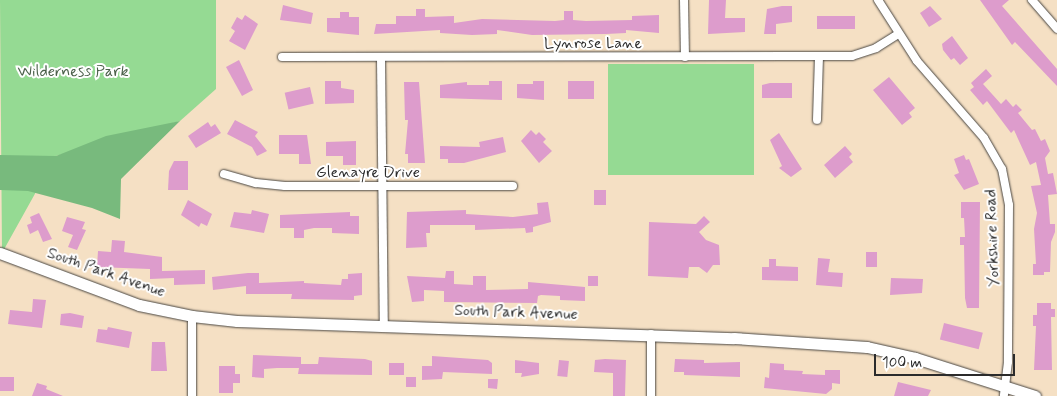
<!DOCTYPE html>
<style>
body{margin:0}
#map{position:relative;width:1057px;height:396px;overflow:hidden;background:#f5e0c4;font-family:Mynerve,sans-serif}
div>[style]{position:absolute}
.green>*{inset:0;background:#95da93;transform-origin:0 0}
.forest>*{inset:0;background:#78ba7d}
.building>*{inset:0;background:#dd9ccc;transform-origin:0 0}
.roads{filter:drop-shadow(0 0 1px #494642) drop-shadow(0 0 1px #494642)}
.street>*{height:8px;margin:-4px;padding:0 4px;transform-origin:4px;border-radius:4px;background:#fff}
.secondary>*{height:11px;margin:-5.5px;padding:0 5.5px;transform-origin:5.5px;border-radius:5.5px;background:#fff}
span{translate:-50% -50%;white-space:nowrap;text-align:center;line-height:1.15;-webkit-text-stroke:4px #fff;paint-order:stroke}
.street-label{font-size:16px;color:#2b2b2b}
.park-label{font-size:16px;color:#4b604a}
.scale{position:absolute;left:874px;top:354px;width:141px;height:22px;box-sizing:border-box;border:2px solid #2b2b2b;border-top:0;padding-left:6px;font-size:15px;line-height:18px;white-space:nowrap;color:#2b2b2b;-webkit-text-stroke:4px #fff;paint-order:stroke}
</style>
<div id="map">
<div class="green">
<i style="clip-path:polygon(0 0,216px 0,216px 89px,180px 121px,56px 156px,2px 253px)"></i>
<i style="left:754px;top:64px;width:111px;height:146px;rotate:90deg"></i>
</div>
<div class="forest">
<i style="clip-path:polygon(180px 121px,121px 179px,120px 219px,92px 208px,28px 191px,0 190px,0 155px,56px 156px,106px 136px)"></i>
</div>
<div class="building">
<i style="clip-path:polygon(709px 0,726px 0,725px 18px,745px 18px,745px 32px,708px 34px)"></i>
<i style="clip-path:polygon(980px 0,1009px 0,1002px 6px,1057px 69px,1057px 86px,1015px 42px,1012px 45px)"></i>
<i style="clip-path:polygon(283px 5px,313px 13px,311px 24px,280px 20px)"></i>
<i style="clip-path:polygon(782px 6px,792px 6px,792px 22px,776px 24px,776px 34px,764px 34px,767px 9px)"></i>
<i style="clip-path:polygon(930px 6px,942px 19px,929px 27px,920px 13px)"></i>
<i style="clip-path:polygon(416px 9px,425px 9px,425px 17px,454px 16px,454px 23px,482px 19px,555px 21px,564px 20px,564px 11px,573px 11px,573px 20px,586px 21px,632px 20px,632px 16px,659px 15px,659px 33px,626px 30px,626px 33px,606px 34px,532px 35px,497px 30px,497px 34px,472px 35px,440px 33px,440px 30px,374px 34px,376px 24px,396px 24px,396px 16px,416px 16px)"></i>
<i style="clip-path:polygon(340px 12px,349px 12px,349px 17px,359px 17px,359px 35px,327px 32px,327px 18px,340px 18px)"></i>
<i style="clip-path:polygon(245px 15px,258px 24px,245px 50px,229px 41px,235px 31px,231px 28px,237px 17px,242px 20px)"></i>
<i style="left:855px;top:16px;width:13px;height:38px;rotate:90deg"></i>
<i style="clip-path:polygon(952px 36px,968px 58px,960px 65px,954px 58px,951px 60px,943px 50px,942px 44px)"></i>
<i style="clip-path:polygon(239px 60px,253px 90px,242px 96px,226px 67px)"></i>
<i style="clip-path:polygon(986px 69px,992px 76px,983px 84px,1001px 104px,1006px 99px,1013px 107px,1016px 104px,1022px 110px,1018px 113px,1032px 130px,1035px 129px,1041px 141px,1045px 139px,1050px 151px,1045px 158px,1048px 174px,1053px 173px,1057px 194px,1048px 195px,1050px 224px,1055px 224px,1055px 232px,1051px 242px,1050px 272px,1044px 272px,1044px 275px,1033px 275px,1033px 264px,1036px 264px,1034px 229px,1037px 213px,1031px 186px,1041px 185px,1036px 162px,1030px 165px,1014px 130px,1011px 133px,987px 101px,983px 105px,970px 90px,974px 87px,971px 83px)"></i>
<i style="clip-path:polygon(889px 77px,915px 108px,909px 113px,912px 117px,902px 125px,873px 90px)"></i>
<i style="clip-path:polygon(325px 81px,341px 81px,341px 88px,354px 90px,354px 103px,325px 104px)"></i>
<i style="clip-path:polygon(489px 81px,502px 81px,502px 100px,440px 98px,440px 85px,467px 82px,467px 85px,489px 85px)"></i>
<i style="clip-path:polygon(533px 81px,544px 81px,544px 100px,517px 98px,517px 84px,533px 84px)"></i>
<i style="left:568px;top:81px;width:26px;height:18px"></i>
<i style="clip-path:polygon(404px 82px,419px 82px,425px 163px,408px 163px,408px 154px,405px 154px,408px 120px,405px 120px)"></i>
<i style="clip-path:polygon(770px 83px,792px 83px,792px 98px,762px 98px,762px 85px)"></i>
<i style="left:310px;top:87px;width:17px;height:26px;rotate:77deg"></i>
<i style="clip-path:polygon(235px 120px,258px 132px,255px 136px,267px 151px,257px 156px,252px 147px,227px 134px)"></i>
<i style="clip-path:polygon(208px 122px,211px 127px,215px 124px,221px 133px,196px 148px,188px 136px)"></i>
<i style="clip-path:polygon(531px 130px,536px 135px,539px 132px,546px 139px,543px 142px,552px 151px,539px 163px,521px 141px)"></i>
<i style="clip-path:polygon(779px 133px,802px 169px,791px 177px,779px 168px,782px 166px,770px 140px)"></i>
<i style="clip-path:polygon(279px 135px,307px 135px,311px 164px,299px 164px,299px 154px,279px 154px)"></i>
<i style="clip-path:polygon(503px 137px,506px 152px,464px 163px,448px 163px,448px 159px,440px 159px,440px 146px,480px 147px,479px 142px)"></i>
<i style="clip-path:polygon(356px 141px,356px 165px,343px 165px,343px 156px,326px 156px,326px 142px)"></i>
<i style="clip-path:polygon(845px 146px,852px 154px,849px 157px,853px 162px,835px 178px,824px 165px)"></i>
<i style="clip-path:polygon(964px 155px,966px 160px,969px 159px,979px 184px,964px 190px,954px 175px,959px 173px,954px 159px)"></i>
<i style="clip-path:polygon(174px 161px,188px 161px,188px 190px,168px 190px,169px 171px)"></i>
<i style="left:594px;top:190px;width:12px;height:15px"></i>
<i style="clip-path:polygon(188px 200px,212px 214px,207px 226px,201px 223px,199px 227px,181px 215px)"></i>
<i style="clip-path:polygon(548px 202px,551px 222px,533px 227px,533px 232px,526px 233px,525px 228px,475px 230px,475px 225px,430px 225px,430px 233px,426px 233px,427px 247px,406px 248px,407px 212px,466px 210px,466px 214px,513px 217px,538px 214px,537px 203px)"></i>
<i style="clip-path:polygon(961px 202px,980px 202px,979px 308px,967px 308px,965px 298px,964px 245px,960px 245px,960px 237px,965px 237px,964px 218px,961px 218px)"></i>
<i style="clip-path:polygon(252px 210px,269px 214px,264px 233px,230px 227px,234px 212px,251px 214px)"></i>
<i style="clip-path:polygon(350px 212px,350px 216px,359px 216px,359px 234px,332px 233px,332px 228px,314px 228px,304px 230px,304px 238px,294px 238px,294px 228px,280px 228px,280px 215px)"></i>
<i style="clip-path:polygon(39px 213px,52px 239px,43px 242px,38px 230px,30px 234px,27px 225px,32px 223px,30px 217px)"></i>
<i style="clip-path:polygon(704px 216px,710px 222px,699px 232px,706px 240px,719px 245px,720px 265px,713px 265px,707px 273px,699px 267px,689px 267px,688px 278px,648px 276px,649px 222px,696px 224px)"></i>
<i style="clip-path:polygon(67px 217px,85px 222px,82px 229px,86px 230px,77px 250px,68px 247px,73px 235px,62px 231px)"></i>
<i style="clip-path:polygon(112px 240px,125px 241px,124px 252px,162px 257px,162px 271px,205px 270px,205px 284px,174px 285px,174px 278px,150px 279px,150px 269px,97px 267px,98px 251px,111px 252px)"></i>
<i style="left:866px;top:252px;width:11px;height:15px"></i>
<i style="clip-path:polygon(818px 258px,830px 259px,828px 272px,843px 273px,842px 287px,816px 285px)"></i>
<i style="clip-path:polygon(769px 259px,776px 259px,776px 266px,798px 267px,798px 281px,762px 280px,762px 267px,769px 267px)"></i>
<i style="clip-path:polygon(446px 271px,454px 271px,454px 284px,473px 285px,473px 276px,486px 276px,486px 290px,528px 289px,528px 282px,585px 287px,585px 301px,560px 300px,560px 296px,541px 295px,538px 296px,537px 303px,444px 302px,444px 291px,424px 290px,424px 301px,412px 302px,407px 276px,445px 278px)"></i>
<i style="clip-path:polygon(248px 273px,259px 273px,259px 283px,304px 281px,304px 283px,341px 285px,342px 279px,348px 279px,348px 274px,362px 273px,362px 295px,354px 296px,354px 300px,291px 299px,292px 294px,246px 294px,246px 286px,213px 290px,212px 277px)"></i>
<i style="left:588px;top:276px;width:10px;height:10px"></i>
<i style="clip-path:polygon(891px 278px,923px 279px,922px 293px,890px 295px)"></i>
<i style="clip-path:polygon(33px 299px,46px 300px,42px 328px,8px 324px,10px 310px,32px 312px)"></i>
<i style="clip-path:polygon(1037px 303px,1051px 303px,1051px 309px,1055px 309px,1055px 317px,1051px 317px,1052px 370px,1034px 370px,1036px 326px,1033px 326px,1033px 315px,1037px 315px)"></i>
<i style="clip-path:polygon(70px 313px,84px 316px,82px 328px,60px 325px,61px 314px)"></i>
<i style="left:944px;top:323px;width:40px;height:17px;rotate:14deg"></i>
<i style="clip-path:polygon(108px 327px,132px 332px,129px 348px,96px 342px,98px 329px,107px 330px)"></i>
<i style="clip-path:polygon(152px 342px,165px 342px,167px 371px,151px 371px)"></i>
<i style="clip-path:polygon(253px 355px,301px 357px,301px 364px,318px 364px,319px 357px,365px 359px,372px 361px,372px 375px,298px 374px,299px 368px,277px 368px,264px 369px,264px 378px,252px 377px)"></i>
<i style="clip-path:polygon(432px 356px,488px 360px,492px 363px,492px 374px,443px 372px,442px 379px,422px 380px,422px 366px,432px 366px)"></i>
<i style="clip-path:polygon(605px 359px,626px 360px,625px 396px,613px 396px,613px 373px,594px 372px,595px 360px)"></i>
<i style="clip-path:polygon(675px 359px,704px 360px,704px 363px,740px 362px,740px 377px,684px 375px,684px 372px,674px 372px)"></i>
<i style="clip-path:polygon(515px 360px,539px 363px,539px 374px,521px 377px,522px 373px,515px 373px)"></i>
<i style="left:559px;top:360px;width:10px;height:16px;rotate:6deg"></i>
<i style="left:389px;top:363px;width:15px;height:12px"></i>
<i style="clip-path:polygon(770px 363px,784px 364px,784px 370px,803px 371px,802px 374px,825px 375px,825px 370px,840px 370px,840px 384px,832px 383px,832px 389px,826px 394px,764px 388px,765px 377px,769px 378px)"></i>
<i style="clip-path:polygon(219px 366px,235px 366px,235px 374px,240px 374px,240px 383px,233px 383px,233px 393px,219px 393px)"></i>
<i style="left:0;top:377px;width:14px;height:14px"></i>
<i style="left:406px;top:377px;width:10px;height:10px"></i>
<i style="clip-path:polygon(488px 379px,498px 379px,497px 389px,488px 388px)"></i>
<i style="clip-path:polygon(898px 382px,931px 390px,928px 396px,894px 396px)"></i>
<i style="clip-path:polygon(37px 383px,47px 386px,46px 389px,63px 396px,32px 396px)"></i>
</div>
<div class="roads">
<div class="street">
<i style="left:684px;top:0;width:57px;rotate:89deg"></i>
<i style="left:878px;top:0;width:72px;rotate:57.4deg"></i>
<i style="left:917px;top:61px;width:102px;rotate:49deg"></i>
<i style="left:984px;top:138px;width:36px;rotate:60deg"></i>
<i style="left:1002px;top:169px;width:37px;rotate:79deg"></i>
<i style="left:1009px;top:205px;width:157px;rotate:90.4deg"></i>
<i style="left:1008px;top:362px;width:34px;rotate:97deg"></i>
<i style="left:1032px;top:0;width:38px;rotate:49deg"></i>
<i style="left:282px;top:57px;width:570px;rotate:-0.1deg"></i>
<i style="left:852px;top:56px;width:25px;rotate:-18deg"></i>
<i style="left:876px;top:48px;width:26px;rotate:-32deg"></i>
<i style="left:381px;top:58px;width:268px;rotate:89.4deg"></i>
<i style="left:817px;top:120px;width:64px;rotate:-88.2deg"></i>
<i style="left:224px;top:174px;width:33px;rotate:16deg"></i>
<i style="left:256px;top:183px;width:29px;rotate:6deg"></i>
<i style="left:285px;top:186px;width:228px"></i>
<i style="left:192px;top:316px;width:80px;rotate:90deg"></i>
<i style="left:651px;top:334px;width:62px;rotate:90deg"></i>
</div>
<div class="secondary">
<i style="left:0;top:253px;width:148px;rotate:20.5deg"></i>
<i style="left:139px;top:305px;width:54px;rotate:11.7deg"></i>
<i style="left:192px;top:316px;width:45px;rotate:6.3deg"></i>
<i style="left:237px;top:321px;width:497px;rotate:2deg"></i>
<i style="left:734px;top:338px;width:133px;rotate:3.9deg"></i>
<i style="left:867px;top:347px;width:49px;rotate:12.9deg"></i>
<i style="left:915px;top:358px;width:126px;rotate:17.6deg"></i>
</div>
</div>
<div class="street-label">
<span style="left:593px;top:44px">Lynrose Lane</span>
<span style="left:368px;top:173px">Glenayre Drive</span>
<span style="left:993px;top:238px;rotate:-92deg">Yorkshire Road</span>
<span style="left:106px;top:273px;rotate:19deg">South Park Avenue</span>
<span style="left:516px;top:313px;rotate:2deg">South Park Avenue</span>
</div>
<div class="park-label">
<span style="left:73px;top:72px">Wilderness Park</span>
</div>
<div class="scale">100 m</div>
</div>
